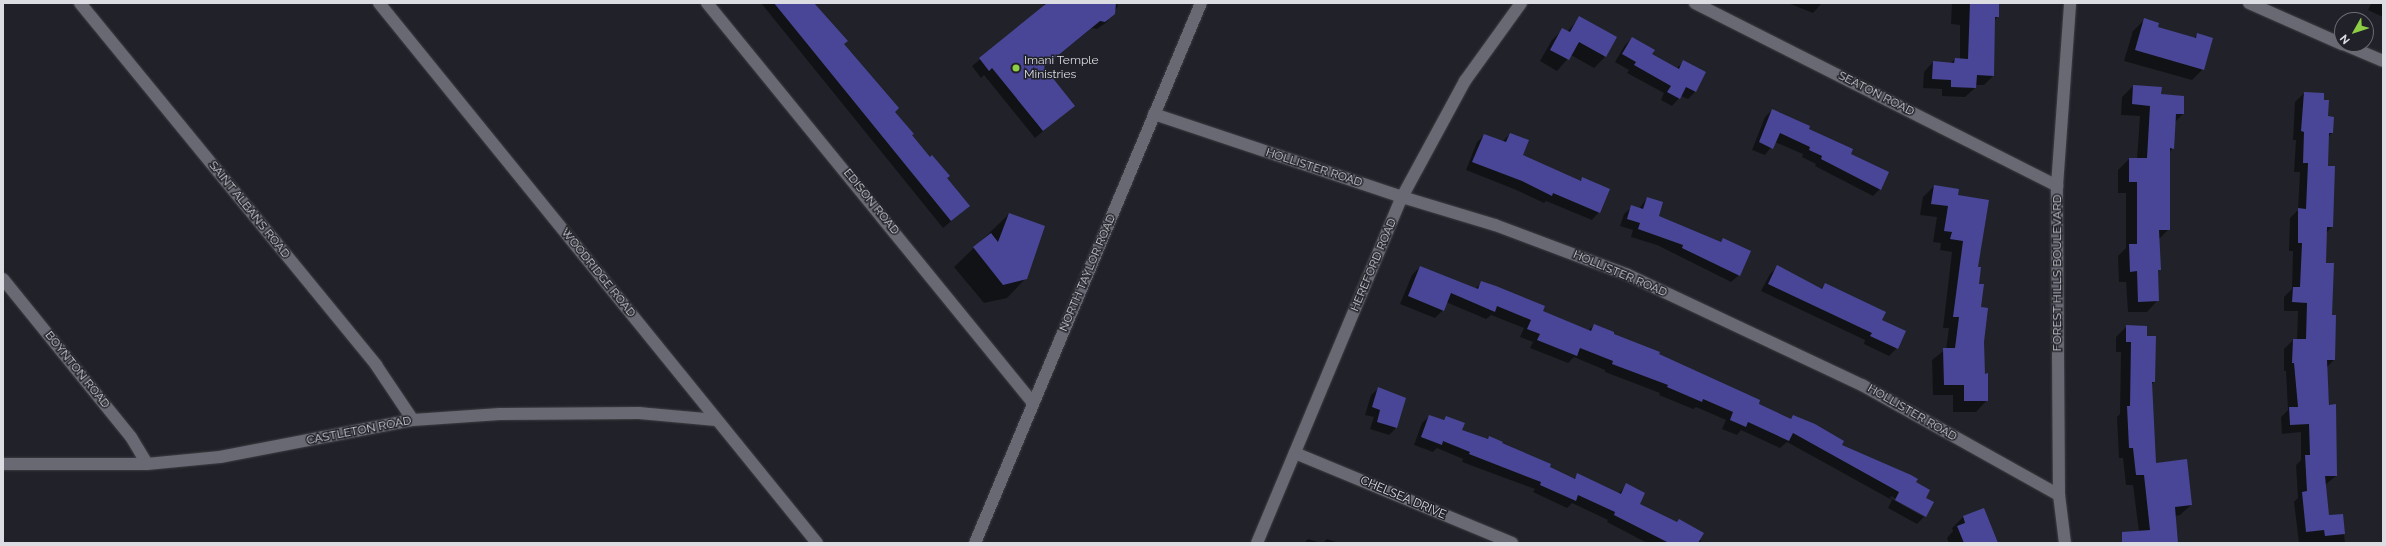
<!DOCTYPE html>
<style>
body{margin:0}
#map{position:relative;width:2386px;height:546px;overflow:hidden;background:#212229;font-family:Raleway,sans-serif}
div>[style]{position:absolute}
.shadow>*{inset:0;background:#0007}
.building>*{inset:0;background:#494697}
.roads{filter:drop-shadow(0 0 1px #3d3e44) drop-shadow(0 0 1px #3d3e44)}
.minor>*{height:12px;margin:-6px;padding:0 6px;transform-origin:6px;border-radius:6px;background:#686972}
.dots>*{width:11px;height:11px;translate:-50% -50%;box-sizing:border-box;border:2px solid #212229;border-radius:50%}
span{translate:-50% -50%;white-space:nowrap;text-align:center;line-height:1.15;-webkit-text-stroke:3px #212229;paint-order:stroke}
.poi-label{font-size:12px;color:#dcdde2}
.left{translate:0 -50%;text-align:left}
.street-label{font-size:12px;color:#dcdde2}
.frame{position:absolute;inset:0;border:4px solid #dcdde2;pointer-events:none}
.north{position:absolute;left:2334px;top:12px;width:40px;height:40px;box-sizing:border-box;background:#212229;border:1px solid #6c6d73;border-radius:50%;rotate:231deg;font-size:11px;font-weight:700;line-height:16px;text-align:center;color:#dcdde2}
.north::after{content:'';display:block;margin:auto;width:14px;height:18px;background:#8dce44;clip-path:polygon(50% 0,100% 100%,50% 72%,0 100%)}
</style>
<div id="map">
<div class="shadow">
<i style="clip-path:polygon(761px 3px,813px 3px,911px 136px,969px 206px,961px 213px,943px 228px)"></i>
<i style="clip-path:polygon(1043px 3px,1116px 3px,1118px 6px,1107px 22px,1097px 29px,1092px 28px,1043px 68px,1074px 105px,1035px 138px,984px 75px,981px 78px,972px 66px,1045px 6px)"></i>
<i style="clip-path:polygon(1788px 3px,1822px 3px,1813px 13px)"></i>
<i style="clip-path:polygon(1952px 3px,1998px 3px,1998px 16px,1994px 21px,1993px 76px,1984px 85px,1975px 85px,1975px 88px,1965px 97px,1942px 96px,1942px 89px,1923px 88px,1924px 72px,1933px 62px,1950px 64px,1955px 59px,1960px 59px,1960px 25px,1951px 24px)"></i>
<i style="clip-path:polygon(2368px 3px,2383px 3px,2383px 17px,2368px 10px,2371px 4px)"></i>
<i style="clip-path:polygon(1580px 17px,1605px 57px,1594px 68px,1571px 55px,1557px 71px,1540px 61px,1552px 40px,1563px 29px,1567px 32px)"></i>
<i style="clip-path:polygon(2144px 20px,2157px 28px,2194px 38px,2198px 34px,2203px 69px,2192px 80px,2124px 61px,2133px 31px)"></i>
<i style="clip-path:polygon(1632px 38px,1651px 55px,1676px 69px,1683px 62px,1705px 73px,1695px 92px,1688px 99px,1681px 96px,1672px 106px,1661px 100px,1664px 93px,1627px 73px,1629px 70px,1615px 62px,1625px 45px)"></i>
<i style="clip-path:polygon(2133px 86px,2160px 95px,2183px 114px,2175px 122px,2173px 148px,2169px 153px,2169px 229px,2158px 240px,2158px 300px,2147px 312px,2128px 312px,2126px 282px,2119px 282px,2118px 256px,2126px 248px,2126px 193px,2118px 193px,2118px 170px,2129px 159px,2137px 159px,2140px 116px,2121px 115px,2122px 97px)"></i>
<i style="clip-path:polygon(2304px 93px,2327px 117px,2332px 133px,2328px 137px,2327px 167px,2332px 227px,2326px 233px,2325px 264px,2334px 360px,2326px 368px,2336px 476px,2325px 485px,2328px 517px,2342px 515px,2345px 543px,2299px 543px,2294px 502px,2298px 498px,2296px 465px,2301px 460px,2301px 432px,2282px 434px,2281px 417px,2288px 410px,2286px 371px,2284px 371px,2284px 349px,2293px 340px,2297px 340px,2298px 311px,2284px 311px,2284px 297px,2292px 289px,2293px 251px,2289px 251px,2290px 218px,2298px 210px,2300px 172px,2294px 172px,2296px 140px,2293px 140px,2295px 102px)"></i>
<i style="clip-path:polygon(1772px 110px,1808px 129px,1880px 189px,1873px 196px,1815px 166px,1816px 164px,1802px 157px,1803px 154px,1775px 142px,1765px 155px,1752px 150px,1765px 117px)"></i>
<i style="clip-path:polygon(1510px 134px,1521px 155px,1579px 182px,1583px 178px,1599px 212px,1592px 220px,1546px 201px,1544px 203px,1514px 189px,1466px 170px,1477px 142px,1485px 135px,1502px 142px)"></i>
<i style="clip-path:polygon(1934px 186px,1957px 196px,1977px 268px,1987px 400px,1976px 412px,1953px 412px,1953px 395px,1933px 395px,1932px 360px,1946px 349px,1949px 328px,1943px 328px,1952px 252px,1940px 250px,1941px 243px,1933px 242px,1937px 217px,1920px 215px,1923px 197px)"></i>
<i style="clip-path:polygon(1647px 198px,1658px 217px,1719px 243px,1723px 239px,1739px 275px,1731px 282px,1657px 245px,1631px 237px,1633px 230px,1620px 226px,1624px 214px,1632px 207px,1639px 209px)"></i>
<i style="clip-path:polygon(1009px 214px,1026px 278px,1007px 298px,984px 303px,954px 267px)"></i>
<i style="clip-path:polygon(evenodd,1420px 267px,1475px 289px,1482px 282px,1541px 312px,1588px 331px,1594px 325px,1790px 420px,1793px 416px,1840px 446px,1915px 483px,1924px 498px,1925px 516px,1917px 524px,1888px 508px,1892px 500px,1787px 442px,1780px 448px,1741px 430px,1737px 435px,1722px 429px,1726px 420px,1696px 407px,1693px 409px,1659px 395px,1660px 393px,1605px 372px,1605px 370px,1574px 357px,1568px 363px,1530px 348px,1533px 342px,1520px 337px,1524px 328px,1491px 315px,1486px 319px,1446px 302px,1443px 310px,1435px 318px,1400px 304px,1412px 275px,1420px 267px,1891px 496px,1924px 515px,1924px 517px,1890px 498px,1891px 496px)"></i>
<i style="clip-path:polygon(1777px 267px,1820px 289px,1825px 284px,1881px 321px,1897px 348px,1889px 356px,1864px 344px,1865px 340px,1761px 291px,1770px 274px)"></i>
<i style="clip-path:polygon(2127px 326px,2146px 337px,2154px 382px,2151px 385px,2155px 464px,2191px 505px,2180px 515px,2175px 516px,2177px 543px,2125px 543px,2139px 532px,2133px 485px,2126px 485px,2123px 458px,2119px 458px,2117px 417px,2120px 414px,2121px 352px,2116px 352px,2116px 337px)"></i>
<i style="clip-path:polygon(1379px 388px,1405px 399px,1396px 428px,1389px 435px,1370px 429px,1374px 417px,1365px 415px,1371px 395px)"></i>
<i style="clip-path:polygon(1430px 416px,1442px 421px,1446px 417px,1460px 431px,1487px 439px,1489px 437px,1573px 479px,1578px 475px,1618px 494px,1627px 485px,1639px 504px,1701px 540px,1700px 543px,1647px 543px,1607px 522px,1608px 520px,1572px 503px,1567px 508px,1533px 492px,1535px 489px,1462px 462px,1463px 459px,1437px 448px,1433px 452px,1414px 445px,1422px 423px)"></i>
<i style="clip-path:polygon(1963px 517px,1997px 543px,1949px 543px,1947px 538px,1953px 531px,1952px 528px)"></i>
<i style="clip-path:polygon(1308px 539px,1321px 543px,1304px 543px)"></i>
<i style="clip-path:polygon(1327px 539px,1339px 543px,1323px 543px)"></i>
</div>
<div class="building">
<i style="clip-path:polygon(774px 3px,814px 3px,848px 41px,844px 44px,899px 108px,895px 112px,914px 134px,912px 135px,930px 157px,932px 155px,950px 176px,947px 178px,970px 206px,951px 221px)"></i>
<i style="clip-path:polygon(1047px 3px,1116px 3px,1115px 14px,1105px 22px,1100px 21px,1044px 67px,1075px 106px,1043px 131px,992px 68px,989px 71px,979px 58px)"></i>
<i style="clip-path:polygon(1970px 3px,1999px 3px,1999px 17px,1995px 17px,1994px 76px,1977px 75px,1976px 88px,1951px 87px,1951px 80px,1932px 79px,1933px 61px,1954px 63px,1955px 58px,1968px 59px)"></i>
<i style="clip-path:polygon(1579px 16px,1617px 37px,1606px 57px,1579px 42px,1569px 60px,1550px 50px,1562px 28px,1570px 32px)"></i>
<i style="clip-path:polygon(2144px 18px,2159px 23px,2158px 27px,2196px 38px,2197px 33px,2213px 38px,2204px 70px,2135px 50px)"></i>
<i style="clip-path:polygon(1632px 37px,1655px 50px,1652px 54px,1679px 69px,1683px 60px,1706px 72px,1696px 92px,1686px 87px,1680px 99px,1667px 92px,1671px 86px,1634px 65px,1636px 62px,1622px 54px)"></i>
<i style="clip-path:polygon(2133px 85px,2162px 87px,2161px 94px,2184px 96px,2184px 114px,2176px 114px,2174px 149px,2170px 148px,2170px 230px,2159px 230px,2161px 270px,2158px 270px,2159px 301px,2138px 302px,2137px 271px,2130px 272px,2129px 244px,2137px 244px,2137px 182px,2129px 182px,2129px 158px,2147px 158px,2150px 106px,2132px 104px)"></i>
<i style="clip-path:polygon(2304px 92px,2324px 93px,2324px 100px,2329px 100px,2328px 116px,2334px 117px,2333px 133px,2329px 133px,2328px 166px,2335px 166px,2333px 227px,2327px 227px,2326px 263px,2334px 263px,2332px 315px,2336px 315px,2335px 360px,2327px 360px,2329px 405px,2336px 404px,2337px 476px,2325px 476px,2329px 515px,2343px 514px,2345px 534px,2325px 536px,2324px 530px,2306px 532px,2302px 492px,2307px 491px,2305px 455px,2310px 455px,2309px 424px,2290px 425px,2289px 407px,2298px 407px,2294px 363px,2292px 363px,2293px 339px,2306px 339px,2307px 303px,2292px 302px,2293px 287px,2300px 287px,2302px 243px,2298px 243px,2298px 208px,2306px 209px,2308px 163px,2303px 163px,2304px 132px,2301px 131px)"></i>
<i style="clip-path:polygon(1772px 109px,1810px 126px,1809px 129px,1853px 149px,1851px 154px,1889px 172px,1881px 190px,1821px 159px,1822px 156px,1809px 150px,1810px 147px,1780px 133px,1773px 149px,1759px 142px)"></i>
<i style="clip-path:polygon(1510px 133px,1529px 140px,1523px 155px,1581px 181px,1582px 177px,1610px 189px,1600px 213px,1553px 193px,1552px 196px,1522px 181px,1472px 162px,1484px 134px,1506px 142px)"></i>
<i style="clip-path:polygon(1934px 185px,1959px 189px,1958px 195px,1989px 200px,1978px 267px,1981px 267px,1979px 284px,1984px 284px,1981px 307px,1988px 308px,1984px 342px,1985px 374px,1988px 373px,1988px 401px,1964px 401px,1964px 385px,1944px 385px,1943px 348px,1955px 348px,1959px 317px,1953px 317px,1963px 241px,1950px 239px,1952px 232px,1944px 231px,1948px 206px,1931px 204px)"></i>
<i style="clip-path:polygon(1647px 197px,1663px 202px,1659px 216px,1721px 242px,1723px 238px,1751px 251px,1740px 276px,1682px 248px,1683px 245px,1638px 229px,1640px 223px,1627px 219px,1631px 205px,1643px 209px)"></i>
<i style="clip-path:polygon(1009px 213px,1045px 226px,1027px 279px,1003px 285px,973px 247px,991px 233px,998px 242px)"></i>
<i style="clip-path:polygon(1777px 265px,1822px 289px,1825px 283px,1886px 312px,1882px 320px,1906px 331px,1898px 349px,1870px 336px,1872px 333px,1768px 284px)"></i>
<i style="clip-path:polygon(1420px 266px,1478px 289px,1481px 281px,1496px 286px,1545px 306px,1543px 311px,1591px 331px,1594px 324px,1614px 332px,1614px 334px,1660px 352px,1659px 354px,1760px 400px,1759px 404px,1791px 419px,1793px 415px,1815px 424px,1844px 441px,1842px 445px,1911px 475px,1918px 479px,1916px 482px,1930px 490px,1926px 498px,1934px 502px,1926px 517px,1895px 500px,1899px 492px,1793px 433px,1789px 441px,1748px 422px,1746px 427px,1730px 420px,1733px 412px,1703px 399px,1702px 402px,1667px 387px,1668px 385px,1612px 364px,1613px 361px,1580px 348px,1577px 356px,1537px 340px,1540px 334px,1527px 329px,1531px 320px,1497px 306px,1495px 312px,1451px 293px,1444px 311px,1408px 296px)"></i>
<i style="clip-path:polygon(2126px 325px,2147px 326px,2147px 336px,2156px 336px,2155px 382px,2152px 382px,2156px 463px,2187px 459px,2192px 505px,2175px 507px,2178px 543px,2122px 543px,2122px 532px,2150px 530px,2144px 475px,2136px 475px,2133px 448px,2129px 448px,2127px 406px,2130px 406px,2131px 342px,2126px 342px)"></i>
<i style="clip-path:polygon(1378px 387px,1406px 398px,1397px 428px,1377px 422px,1380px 410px,1372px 407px)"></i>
<i style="clip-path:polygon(1429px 415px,1444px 420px,1446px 416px,1465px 423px,1462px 430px,1488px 439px,1489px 436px,1503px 442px,1502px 443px,1551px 464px,1550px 467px,1575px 479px,1577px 473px,1621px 494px,1626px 483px,1645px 493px,1640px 504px,1677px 522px,1679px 519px,1704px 533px,1698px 543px,1669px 543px,1614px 515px,1615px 512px,1578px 495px,1576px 501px,1540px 485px,1541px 482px,1469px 454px,1470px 452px,1443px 441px,1442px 445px,1421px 437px)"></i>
<i style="clip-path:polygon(1984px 508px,1998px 543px,1964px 543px,1957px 526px,1965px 523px,1963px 516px)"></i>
</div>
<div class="roads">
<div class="minor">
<i style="left:80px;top:3px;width:468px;rotate:50.7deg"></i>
<i style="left:376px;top:365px;width:66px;rotate:56.1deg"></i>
<i style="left:379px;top:3px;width:695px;rotate:50.95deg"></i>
<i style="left:707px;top:3px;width:516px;rotate:50.82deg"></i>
<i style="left:1695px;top:3px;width:406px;rotate:26.8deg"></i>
<i style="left:2249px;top:3px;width:102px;rotate:23.8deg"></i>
<i style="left:2343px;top:44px;width:43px;rotate:23deg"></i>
<i style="left:1154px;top:114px;width:262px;rotate:18.5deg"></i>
<i style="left:1402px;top:197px;width:97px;rotate:16.8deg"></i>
<i style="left:1495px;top:225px;width:142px;rotate:20.6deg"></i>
<i style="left:1628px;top:275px;width:259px;rotate:25.2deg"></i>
<i style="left:1862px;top:385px;width:226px;rotate:29.2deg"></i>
<i style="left:3px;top:279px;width:203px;rotate:51deg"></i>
<i style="left:131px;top:437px;width:31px;rotate:59deg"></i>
<i style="left:1295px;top:453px;width:235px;rotate:22.5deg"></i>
<i style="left:3px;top:464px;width:144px"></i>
<i style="left:147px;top:464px;width:73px;rotate:-5.5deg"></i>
<i style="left:220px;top:457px;width:197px;rotate:-10.9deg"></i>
<i style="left:413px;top:420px;width:87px;rotate:-3.9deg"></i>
<i style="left:500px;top:414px;width:139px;rotate:-0.4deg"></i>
<i style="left:639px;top:413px;width:77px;rotate:5.2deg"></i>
<i style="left:975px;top:543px;width:585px;rotate:-67.29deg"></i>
<i style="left:1257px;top:543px;width:375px;rotate:-67.3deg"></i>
<i style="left:1402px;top:197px;width:132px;rotate:-61.5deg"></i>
<i style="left:1465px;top:81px;width:96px;rotate:-54.3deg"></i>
<i style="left:2065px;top:543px;width:48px;rotate:-97.1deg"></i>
<i style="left:2059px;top:495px;width:309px;rotate:-90.4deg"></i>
<i style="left:2057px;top:186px;width:183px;rotate:-85.9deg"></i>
</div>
</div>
<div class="dots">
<i style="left:1016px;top:68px;background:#8dce44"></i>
</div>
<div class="poi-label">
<span class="left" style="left:1024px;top:68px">Imani Temple<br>Ministries</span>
</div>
<div class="street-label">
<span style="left:1876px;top:94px;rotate:27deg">SEATON ROAD</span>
<span style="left:1314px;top:168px;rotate:18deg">HOLLISTER ROAD</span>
<span style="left:871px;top:202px;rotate:51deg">EDISON ROAD</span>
<span style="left:249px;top:210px;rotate:51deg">SAINT ALBANS ROAD</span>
<span style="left:1374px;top:265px;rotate:-67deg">HEREFORD ROAD</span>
<span style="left:598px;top:273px;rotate:51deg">WOODRIDGE ROAD</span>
<span style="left:1088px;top:273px;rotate:-67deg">NORTH TAYLOR ROAD</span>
<span style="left:2058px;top:273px;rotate:-90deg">FOREST HILLS BOULEVARD</span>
<span style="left:1620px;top:274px;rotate:23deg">HOLLISTER ROAD</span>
<span style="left:77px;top:370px;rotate:51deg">BOYNTON ROAD</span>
<span style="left:1912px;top:413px;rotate:30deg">HOLLISTER ROAD</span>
<span style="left:359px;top:431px;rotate:-11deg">CASTLETON ROAD</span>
<span style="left:1403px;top:498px;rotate:23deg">CHELSEA DRIVE</span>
</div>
<div class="frame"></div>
<div class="north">N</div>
</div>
